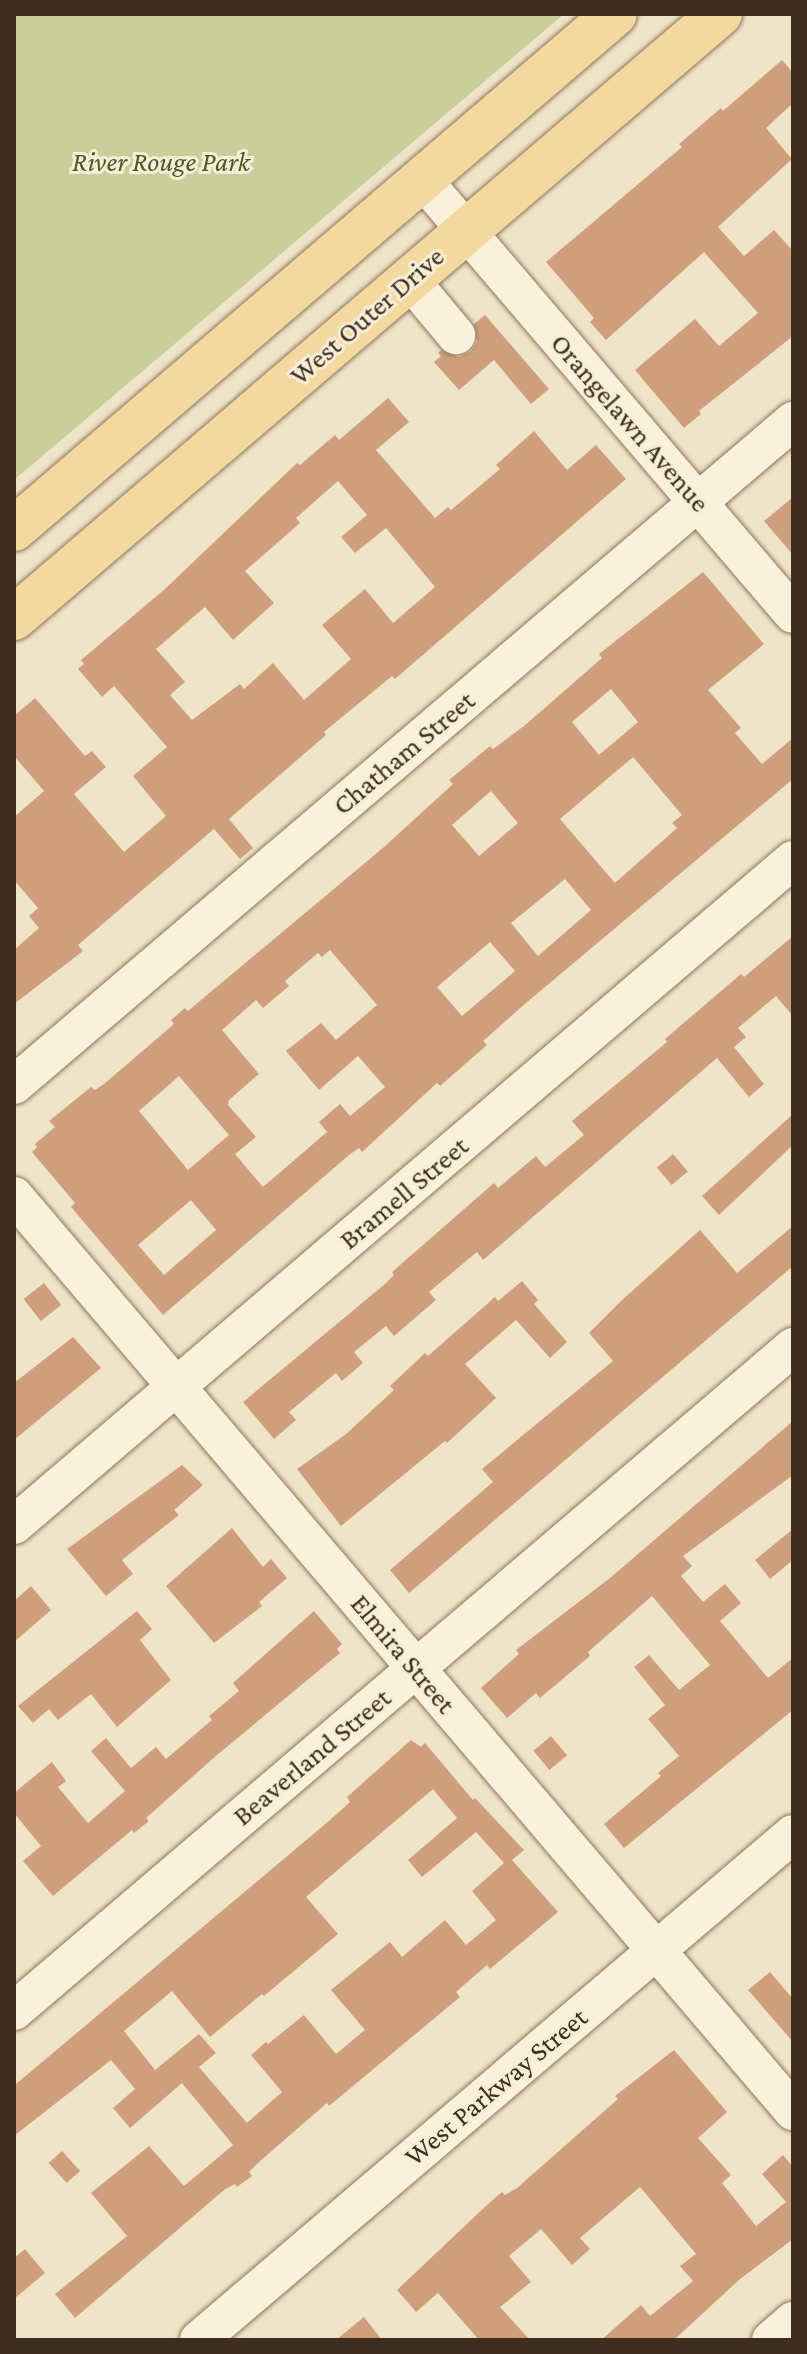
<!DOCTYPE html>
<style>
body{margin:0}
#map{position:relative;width:807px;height:2354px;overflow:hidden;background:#f0e4c8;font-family:"Crimson Pro",serif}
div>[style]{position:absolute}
.green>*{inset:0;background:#c9cf9b}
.building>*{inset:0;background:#cf9f7d;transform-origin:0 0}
.roads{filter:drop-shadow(0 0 2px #8d765c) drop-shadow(0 0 2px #8d765c)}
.minor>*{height:38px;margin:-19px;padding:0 19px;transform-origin:19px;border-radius:19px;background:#faf1dc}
.major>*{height:44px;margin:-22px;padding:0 22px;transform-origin:22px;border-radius:22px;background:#f3d9a0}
span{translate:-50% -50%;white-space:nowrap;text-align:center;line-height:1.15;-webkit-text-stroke:6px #f7eed8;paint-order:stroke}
.park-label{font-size:28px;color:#4d5a26;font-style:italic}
.street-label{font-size:28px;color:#3d2e20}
.frame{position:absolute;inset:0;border:16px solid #3d2e20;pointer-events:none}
</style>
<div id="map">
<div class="green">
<i style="clip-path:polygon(14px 14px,564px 14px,14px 480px)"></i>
</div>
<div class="building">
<i style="clip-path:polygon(782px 60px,793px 73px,793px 103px,766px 128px,792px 159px,718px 227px,744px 256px,774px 230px,793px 251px,793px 336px,699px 411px,701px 414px,684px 428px,635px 370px,695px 319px,719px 346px,758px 313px,704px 252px,606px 340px,590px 322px,594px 318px,546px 262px,682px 147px,679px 144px,721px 108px,723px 111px)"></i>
<i style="clip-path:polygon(485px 315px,549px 389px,531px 404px,494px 360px,459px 390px,434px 362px,441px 356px,438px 353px,441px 350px,459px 357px,471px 351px,477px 342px,474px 324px)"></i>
<i style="clip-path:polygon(evenodd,388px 398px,409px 422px,376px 450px,435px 518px,448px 507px,451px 510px,500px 469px,496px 465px,534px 431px,567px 470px,596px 445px,626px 479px,395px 679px,392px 676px,324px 732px,326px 735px,229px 819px,253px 848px,240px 859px,214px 829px,78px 945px,83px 951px,14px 1004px,14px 950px,39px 928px,29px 916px,38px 908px,14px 880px,14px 817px,44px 791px,14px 756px,14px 716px,35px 698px,85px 756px,92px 751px,106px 767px,74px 794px,124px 852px,166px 816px,133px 776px,167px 747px,114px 686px,102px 697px,78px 669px,84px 664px,81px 660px,165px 589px,297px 463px,300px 465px,335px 435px,339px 440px,388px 398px,338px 481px,367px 515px,341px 537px,355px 553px,386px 528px,435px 587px,393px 623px,365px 589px,322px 625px,351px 659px,304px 700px,273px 663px,244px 689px,240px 684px,192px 720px,170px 695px,185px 682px,156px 649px,205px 607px,233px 640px,274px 603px,245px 571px,300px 523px,296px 518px,338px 481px)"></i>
<i style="clip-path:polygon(793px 497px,793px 555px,764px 521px)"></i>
<i style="clip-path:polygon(evenodd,703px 572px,764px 644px,708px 690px,741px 728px,735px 733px,762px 764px,793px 738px,793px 779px,526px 1003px,483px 1041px,487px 1045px,440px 1086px,437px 1083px,362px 1152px,359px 1148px,349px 1155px,163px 1315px,71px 1207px,75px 1203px,32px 1152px,37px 1147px,35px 1144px,55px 1127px,49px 1121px,91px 1087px,95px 1090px,104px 1084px,174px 1024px,171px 1020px,185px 1008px,188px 1011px,384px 847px,453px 784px,449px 780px,490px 746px,493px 749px,524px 726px,602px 658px,599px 654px,703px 572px,611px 689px,638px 722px,599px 755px,572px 722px,611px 689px,703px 572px,633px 757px,682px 815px,672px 823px,677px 828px,615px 883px,560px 819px,633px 757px,703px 572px,491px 791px,518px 823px,479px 856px,452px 825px,491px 791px,703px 572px,565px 879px,591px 910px,538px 956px,511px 923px,565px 879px,703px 572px,490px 942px,515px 971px,462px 1016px,437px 987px,490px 942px,703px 572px,330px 950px,377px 1005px,336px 1040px,321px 1023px,286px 1051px,319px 1090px,358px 1056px,385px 1087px,350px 1116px,340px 1104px,319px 1122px,327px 1132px,263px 1187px,235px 1154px,256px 1137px,228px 1105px,229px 1100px,259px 1074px,222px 1030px,256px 1000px,263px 1008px,289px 986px,285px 981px,318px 953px,322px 957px,330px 950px,703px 572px,179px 1076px,229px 1135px,188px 1170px,139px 1111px,179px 1076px,703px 572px,191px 1200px,216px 1230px,164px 1275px,138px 1245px,191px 1200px)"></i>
<i style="clip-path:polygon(793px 936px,793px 1016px,776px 996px,738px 1028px,746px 1037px,734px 1047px,764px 1084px,749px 1097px,717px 1058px,483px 1260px,477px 1252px,429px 1292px,436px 1300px,394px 1336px,386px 1326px,354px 1352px,363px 1363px,342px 1381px,336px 1373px,289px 1412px,296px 1420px,274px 1439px,243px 1402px,385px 1284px,394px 1275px,392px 1272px,494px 1183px,498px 1188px,536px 1156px,545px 1167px,584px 1135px,572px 1121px,667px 1042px,665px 1039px,741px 974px,744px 977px)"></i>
<i style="clip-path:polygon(793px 1114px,793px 1145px,719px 1215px,702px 1196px)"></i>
<i style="left:673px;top:1154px;width:23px;height:21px;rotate:50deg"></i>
<i style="clip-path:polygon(793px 1226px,793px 1266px,409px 1593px,390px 1570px,493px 1482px,482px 1469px,613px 1361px,589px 1333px,621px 1301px,700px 1230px,737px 1273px)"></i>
<i style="clip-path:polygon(522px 1281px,538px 1300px,534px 1304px,567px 1342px,550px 1358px,516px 1320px,465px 1364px,496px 1398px,447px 1443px,445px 1441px,341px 1526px,297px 1469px,346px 1434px,394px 1390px,390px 1386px,425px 1353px,428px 1356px,495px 1297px,498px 1301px)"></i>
<i style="left:44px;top:1283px;width:28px;height:26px;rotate:52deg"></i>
<i style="clip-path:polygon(73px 1337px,101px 1368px,14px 1440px,14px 1383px)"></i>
<i style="clip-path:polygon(793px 1421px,793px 1475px,683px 1556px,692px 1566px,681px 1576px,703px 1602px,725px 1584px,741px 1603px,720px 1621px,768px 1678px,793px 1658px,793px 1710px,624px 1848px,604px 1824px,661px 1776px,658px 1773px,679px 1756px,648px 1719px,665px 1705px,634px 1667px,649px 1655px,679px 1690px,710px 1665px,652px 1596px,588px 1652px,590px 1656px,578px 1666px,540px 1698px,536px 1693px,507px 1718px,481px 1688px,519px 1654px,516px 1650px,610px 1578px)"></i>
<i style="clip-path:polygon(182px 1465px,203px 1485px,174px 1510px,179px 1515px,122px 1560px,133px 1574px,106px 1596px,67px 1549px)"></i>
<i style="clip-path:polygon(232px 1528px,263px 1567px,271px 1559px,287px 1578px,259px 1602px,262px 1606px,214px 1643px,166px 1586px)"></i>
<i style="clip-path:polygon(793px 1529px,793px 1560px,770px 1579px,755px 1560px)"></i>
<i style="clip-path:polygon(31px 1586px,51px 1610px,14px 1642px,14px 1601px)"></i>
<i style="clip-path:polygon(137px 1611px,152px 1629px,140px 1640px,171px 1680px,117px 1727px,91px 1694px,58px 1720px,49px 1709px,33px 1723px,18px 1706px)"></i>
<i style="clip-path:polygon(314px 1611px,342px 1644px,337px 1649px,340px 1653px,217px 1755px,146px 1818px,149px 1821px,134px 1833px,132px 1830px,53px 1896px,23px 1861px,41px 1846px,14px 1813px,14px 1793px,52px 1762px,66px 1781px,58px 1787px,88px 1823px,125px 1791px,91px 1751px,106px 1738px,131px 1768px,156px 1747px,166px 1759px,212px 1720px,209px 1716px,239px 1691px,233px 1683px)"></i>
<i style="left:551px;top:1736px;width:25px;height:23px;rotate:50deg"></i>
<i style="clip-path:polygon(evenodd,411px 1740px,421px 1747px,425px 1743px,473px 1800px,475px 1798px,524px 1850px,512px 1860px,558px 1912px,490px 1969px,487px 1965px,456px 1992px,460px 1997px,329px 2106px,327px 2103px,259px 2162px,249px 2172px,252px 2176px,237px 2187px,235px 2184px,224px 2190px,75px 2318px,55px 2294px,127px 2236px,91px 2193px,149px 2146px,184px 2186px,233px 2145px,182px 2083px,130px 2128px,113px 2108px,135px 2089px,111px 2060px,14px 2136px,16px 2084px,330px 1820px,350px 1802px,347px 1797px,411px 1740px,433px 1789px,457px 1818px,408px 1860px,422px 1877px,476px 1832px,504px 1863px,472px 1891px,496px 1920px,466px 1945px,445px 1920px,402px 1957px,390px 1942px,331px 1990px,365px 2030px,336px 2054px,304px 2015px,268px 2044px,266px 2042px,251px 2055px,282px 2092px,247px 2123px,199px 2067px,216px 2053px,199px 2034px,155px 2070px,124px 2031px,172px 1991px,210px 2037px,262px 1994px,264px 1996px,338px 1934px,306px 1897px,433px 1789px)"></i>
<i style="clip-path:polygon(770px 1972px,793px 1999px,793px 2042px,748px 1990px)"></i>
<i style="clip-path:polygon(674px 2050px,727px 2112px,698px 2138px,731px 2175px,722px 2183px,756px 2226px,786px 2202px,762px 2174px,783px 2155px,793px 2167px,793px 2239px,740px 2279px,674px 2340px,601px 2340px,641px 2305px,650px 2316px,693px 2281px,680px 2266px,696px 2254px,640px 2187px,580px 2238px,590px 2249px,572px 2265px,541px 2229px,509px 2256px,531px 2282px,500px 2307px,530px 2340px,479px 2340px,438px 2293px,416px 2312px,397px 2290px,487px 2205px,502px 2192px,505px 2195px,517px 2188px,618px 2099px,615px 2096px)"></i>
<i style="left:62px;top:2151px;width:27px;height:18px;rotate:48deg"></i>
<i style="clip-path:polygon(25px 2249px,45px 2273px,14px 2299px,14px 2258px)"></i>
<i style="clip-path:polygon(364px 2317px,382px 2340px,336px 2340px)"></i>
</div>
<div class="roads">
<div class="minor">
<i style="left:423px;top:180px;width:570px;rotate:49.55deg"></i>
<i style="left:410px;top:280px;width:72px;rotate:50.1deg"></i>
<i style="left:14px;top:1085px;width:1024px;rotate:-40.44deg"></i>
<i style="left:14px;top:1196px;width:1202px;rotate:49.59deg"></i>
<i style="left:14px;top:1525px;width:1024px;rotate:-40.49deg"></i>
<i style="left:14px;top:2011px;width:1024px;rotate:-40.44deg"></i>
<i style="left:199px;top:2340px;width:780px;rotate:-40.43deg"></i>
<i style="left:771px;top:2340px;width:29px;rotate:-41deg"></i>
</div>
<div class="major">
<i style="left:14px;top:529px;width:791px;rotate:-40.59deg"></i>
<i style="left:14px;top:618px;width:929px;rotate:-40.55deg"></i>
</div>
</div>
<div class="park-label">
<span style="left:161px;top:162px">River Rouge Park</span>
</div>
<div class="street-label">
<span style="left:367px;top:316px;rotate:-41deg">West Outer Drive</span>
<span style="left:630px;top:423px;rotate:49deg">Orangelawn Avenue</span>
<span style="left:404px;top:753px;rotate:-40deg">Chatham Street</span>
<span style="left:404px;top:1193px;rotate:-40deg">Bramell Street</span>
<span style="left:403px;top:1654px;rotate:50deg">Elmira Street</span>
<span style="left:312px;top:1757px;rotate:-40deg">Beaverland Street</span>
<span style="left:496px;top:2087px;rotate:-40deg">West Parkway Street</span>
</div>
<div class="frame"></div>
</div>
